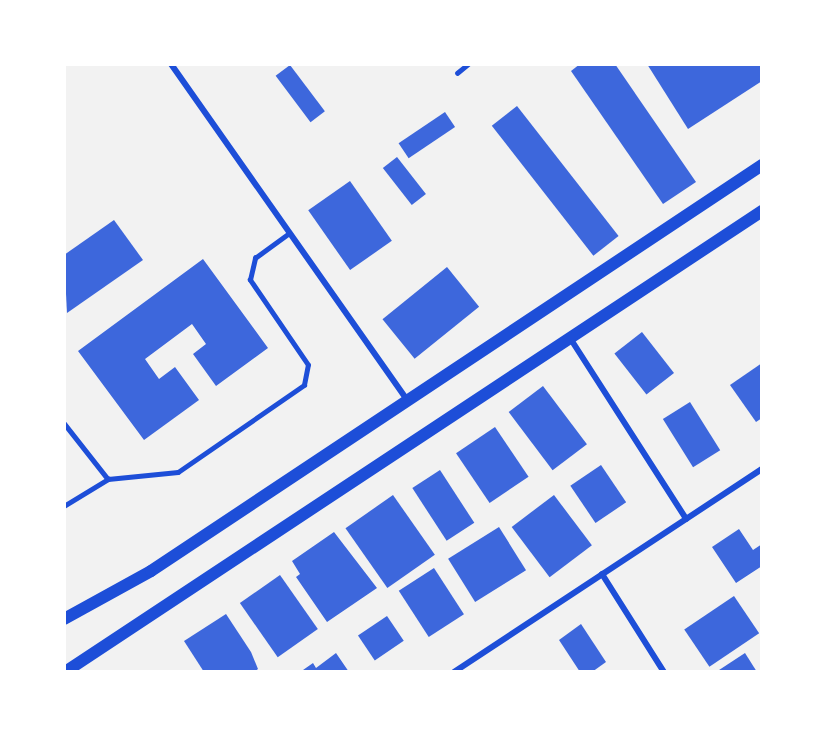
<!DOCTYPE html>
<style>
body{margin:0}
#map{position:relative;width:826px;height:736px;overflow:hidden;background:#f2f2f2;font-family:Inter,sans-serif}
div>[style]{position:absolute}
.building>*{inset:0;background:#3d67dc;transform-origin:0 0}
.service>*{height:4.5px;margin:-2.25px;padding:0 2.25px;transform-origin:2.25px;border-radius:2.25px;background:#1d4ed8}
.minor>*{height:6px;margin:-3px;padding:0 3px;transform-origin:3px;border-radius:3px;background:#1d4ed8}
.secondary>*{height:12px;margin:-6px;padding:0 6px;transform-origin:6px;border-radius:6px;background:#1d4ed8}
span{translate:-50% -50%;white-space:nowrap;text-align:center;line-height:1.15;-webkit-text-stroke:4.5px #fff;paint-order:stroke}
.frame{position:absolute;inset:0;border:66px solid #fff;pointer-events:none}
</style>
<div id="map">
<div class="building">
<i style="clip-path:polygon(580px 64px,615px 64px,696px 182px,663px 204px,571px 71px)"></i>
<i style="clip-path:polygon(647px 64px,762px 64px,762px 81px,688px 129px)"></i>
<i style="left:290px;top:65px;width:58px;height:18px;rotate:53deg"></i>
<i style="left:517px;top:106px;width:165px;height:32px;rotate:52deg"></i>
<i style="left:445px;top:112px;width:18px;height:56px;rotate:56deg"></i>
<i style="left:397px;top:157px;width:47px;height:18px;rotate:52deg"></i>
<i style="left:350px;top:181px;width:73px;height:51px;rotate:55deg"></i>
<i style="clip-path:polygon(114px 220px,143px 260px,67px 313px,64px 255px)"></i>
<i style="clip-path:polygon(203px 259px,268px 348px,216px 386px,193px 354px,206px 344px,192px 324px,145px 359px,159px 379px,175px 367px,199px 400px,144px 440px,78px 351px)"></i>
<i style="left:447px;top:267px;width:51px;height:83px;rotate:51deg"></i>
<i style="left:642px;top:332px;width:52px;height:35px;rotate:52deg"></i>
<i style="clip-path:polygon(762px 363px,762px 418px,756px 422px,730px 385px)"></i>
<i style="left:543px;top:386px;width:73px;height:43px;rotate:53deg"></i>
<i style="left:690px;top:402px;width:57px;height:32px;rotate:58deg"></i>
<i style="left:495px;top:427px;width:60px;height:47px;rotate:56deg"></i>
<i style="left:601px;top:465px;width:45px;height:37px;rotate:56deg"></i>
<i style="left:440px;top:470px;width:63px;height:33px;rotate:57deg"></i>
<i style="left:393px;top:495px;width:73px;height:58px;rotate:55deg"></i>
<i style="left:554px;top:495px;width:63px;height:53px;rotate:53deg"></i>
<i style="left:499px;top:527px;width:51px;height:60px;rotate:58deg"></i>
<i style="clip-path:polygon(739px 529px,753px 550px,762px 544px,762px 566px,736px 583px,712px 547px)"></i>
<i style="clip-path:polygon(334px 532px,377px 588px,327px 622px,296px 577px,300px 574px,292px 561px)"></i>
<i style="left:434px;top:568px;width:55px;height:42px;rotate:57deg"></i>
<i style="left:280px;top:575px;width:66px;height:49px;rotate:55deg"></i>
<i style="left:734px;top:596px;width:45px;height:60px;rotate:56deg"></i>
<i style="clip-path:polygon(226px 614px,251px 652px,258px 669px,254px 672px,204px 672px,184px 641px)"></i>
<i style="left:387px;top:616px;width:30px;height:35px;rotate:56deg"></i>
<i style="clip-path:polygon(581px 624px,606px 662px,592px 672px,580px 672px,559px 640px)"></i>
<i style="clip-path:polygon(336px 653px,349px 672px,303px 670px,313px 663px,316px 668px)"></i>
<i style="clip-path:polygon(745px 653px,757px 672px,716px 672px)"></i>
</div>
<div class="service">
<i style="left:457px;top:73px;width:14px;rotate:-39deg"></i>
<i style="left:64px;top:423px;width:71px;rotate:51.8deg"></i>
<i style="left:64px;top:506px;width:52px;rotate:-31.5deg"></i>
<i style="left:108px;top:479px;width:70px;rotate:-5.7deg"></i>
<i style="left:178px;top:472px;width:153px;rotate:-34.6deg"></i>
<i style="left:304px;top:385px;width:20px;rotate:-79deg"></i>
<i style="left:308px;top:365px;width:103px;rotate:-124.3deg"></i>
<i style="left:250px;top:280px;width:23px;rotate:-77deg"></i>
<i style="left:255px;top:258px;width:41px;rotate:-36deg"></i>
</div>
<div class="minor">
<i style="left:171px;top:64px;width:411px;rotate:54.9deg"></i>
<i style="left:570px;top:338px;width:215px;rotate:57.3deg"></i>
<i style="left:602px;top:574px;width:116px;rotate:57.7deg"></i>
<i style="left:454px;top:672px;width:369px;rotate:-33.4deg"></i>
</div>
<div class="secondary">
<i style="left:64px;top:619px;width:99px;rotate:-28.9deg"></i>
<i style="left:151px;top:571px;width:734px;rotate:-33.6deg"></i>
<i style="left:65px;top:672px;width:836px;rotate:-33.48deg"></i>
</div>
<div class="frame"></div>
</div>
